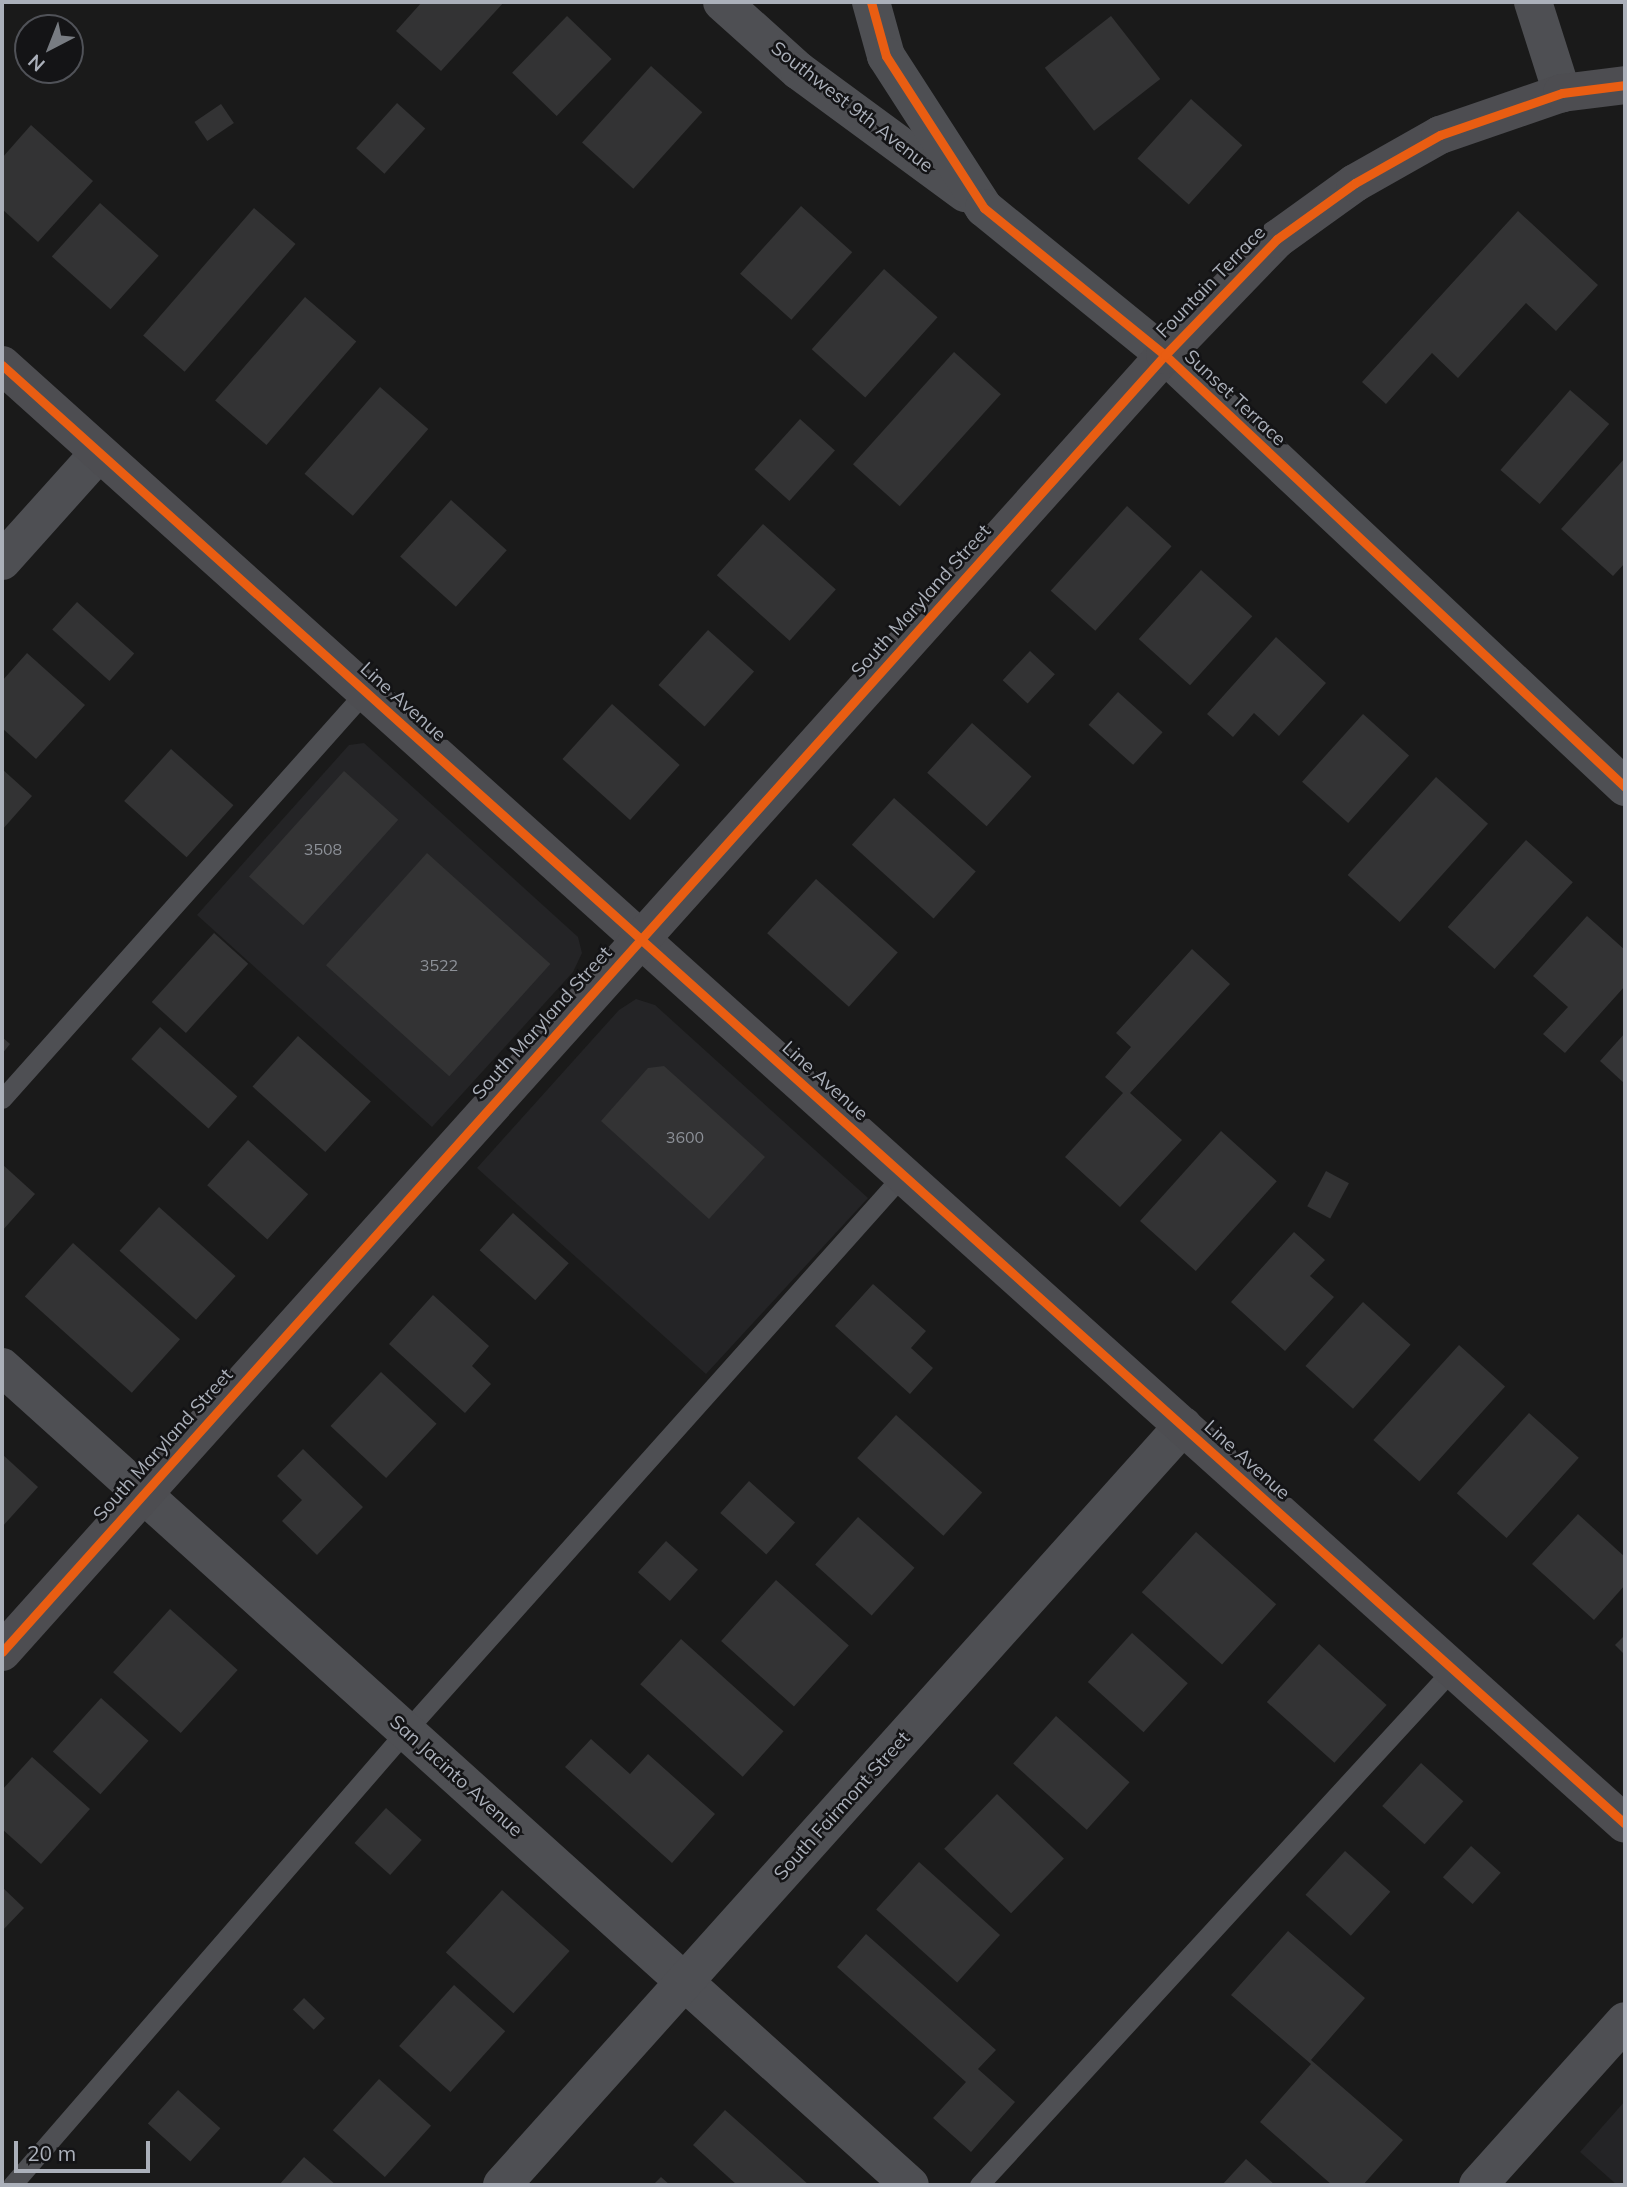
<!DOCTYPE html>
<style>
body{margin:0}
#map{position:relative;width:1627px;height:2187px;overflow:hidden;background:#1a1a1a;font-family:Mulish,sans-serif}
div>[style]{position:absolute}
.built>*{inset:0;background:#242426}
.building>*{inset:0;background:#333334;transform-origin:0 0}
.lane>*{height:19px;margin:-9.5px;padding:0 9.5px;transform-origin:9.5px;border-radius:9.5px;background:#4e4f53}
.street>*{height:38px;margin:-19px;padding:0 19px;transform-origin:19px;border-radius:19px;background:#4e4f53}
.secondary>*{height:38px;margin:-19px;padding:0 19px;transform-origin:19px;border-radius:19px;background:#4d4d51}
.cycleway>*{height:9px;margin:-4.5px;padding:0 4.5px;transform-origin:4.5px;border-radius:4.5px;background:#e95d12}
span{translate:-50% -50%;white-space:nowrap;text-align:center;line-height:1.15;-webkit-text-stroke:5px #141416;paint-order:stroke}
.number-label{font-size:16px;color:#8d9198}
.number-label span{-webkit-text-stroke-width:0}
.street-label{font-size:19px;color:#abb0ba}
.frame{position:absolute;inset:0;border:4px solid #abb0ba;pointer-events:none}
.north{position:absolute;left:14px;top:14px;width:70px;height:70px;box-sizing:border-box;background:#141416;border:2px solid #505258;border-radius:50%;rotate:222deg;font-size:19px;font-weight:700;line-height:28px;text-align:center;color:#abb0ba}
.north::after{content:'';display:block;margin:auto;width:24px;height:32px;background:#787c82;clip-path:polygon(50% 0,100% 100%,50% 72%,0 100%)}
.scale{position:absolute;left:14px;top:2141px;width:136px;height:32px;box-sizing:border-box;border:4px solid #abb0ba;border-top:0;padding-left:9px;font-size:21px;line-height:24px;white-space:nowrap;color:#abb0ba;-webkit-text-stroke:5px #141416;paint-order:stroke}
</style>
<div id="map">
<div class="built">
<i style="clip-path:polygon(364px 743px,578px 937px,582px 953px,573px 972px,432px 1127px,197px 915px,349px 745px)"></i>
<i style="clip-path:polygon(636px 999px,655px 1005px,868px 1198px,706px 1374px,477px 1168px,619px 1010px)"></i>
<i style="clip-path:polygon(1625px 2101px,1625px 2185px,1617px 2185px,1580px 2152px)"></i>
</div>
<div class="building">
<i style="clip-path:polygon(422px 2px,504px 2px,441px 71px,396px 31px)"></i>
<i style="left:567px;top:16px;width:62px;height:79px;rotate:44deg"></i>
<i style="left:1111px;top:16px;width:80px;height:84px;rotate:52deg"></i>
<i style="left:651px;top:66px;width:69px;height:103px;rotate:42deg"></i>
<i style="left:1191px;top:99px;width:69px;height:80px;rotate:42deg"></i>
<i style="left:397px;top:103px;width:38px;height:61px;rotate:42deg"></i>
<i style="left:221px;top:104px;width:23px;height:32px;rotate:56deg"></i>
<i style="clip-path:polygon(31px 125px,93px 181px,38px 242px,2px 209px,2px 158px)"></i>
<i style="left:100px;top:203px;width:79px;height:72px;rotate:42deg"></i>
<i style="left:801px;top:206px;width:69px;height:91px;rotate:42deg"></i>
<i style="left:254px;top:208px;width:55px;height:169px;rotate:41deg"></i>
<i style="clip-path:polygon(1518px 211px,1598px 285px,1556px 331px,1526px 303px,1458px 378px,1432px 353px,1386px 404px,1362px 382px)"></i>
<i style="left:884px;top:269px;width:72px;height:108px;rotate:42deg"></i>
<i style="left:305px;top:297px;width:68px;height:137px;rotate:41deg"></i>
<i style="left:954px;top:352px;width:63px;height:151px;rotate:42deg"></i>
<i style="left:380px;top:387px;width:64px;height:115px;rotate:41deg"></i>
<i style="left:1570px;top:390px;width:52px;height:106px;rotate:41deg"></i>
<i style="left:800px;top:419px;width:47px;height:68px;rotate:42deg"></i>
<i style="clip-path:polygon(1625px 458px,1625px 563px,1613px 576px,1561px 529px)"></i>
<i style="left:451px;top:500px;width:75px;height:76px;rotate:42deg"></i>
<i style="left:1127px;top:506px;width:60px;height:114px;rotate:42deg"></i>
<i style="left:763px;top:524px;width:98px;height:69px;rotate:42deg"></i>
<i style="left:1201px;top:570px;width:69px;height:93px;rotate:42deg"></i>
<i style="left:77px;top:602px;width:77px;height:37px;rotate:42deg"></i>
<i style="left:708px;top:630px;width:62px;height:74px;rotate:42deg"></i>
<i style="clip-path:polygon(1276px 637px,1326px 683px,1279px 736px,1254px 713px,1233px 737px,1207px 714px)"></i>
<i style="left:1030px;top:651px;width:34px;height:40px;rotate:43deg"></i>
<i style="clip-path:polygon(27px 653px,85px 705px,36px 759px,2px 728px,2px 681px)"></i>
<i style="left:1118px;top:692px;width:60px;height:44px;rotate:42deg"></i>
<i style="left:612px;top:704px;width:91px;height:74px;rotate:42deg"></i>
<i style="left:1363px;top:714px;width:62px;height:91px;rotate:42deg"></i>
<i style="left:972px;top:723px;width:80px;height:67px;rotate:42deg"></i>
<i style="left:171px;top:749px;width:84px;height:70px;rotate:42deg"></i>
<i style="clip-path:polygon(2px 769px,32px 796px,2px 830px)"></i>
<i style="left:344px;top:771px;width:73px;height:142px;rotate:42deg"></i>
<i style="left:1436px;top:777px;width:70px;height:132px;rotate:42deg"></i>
<i style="left:894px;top:798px;width:110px;height:63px;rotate:42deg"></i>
<i style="left:1526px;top:840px;width:63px;height:117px;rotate:42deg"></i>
<i style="left:427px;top:853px;width:166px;height:151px;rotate:42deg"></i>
<i style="left:816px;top:879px;width:110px;height:73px;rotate:42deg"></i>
<i style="clip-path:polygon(1587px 916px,1625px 950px,1625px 986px,1565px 1053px,1543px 1034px,1568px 1007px,1533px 976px)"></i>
<i style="left:214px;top:933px;width:46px;height:93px;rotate:42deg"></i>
<i style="clip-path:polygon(1192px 949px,1230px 984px,1130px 1093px,1182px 1140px,1120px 1207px,1065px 1157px,1123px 1093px,1105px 1077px,1131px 1047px,1116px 1033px)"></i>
<i style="left:160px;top:1027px;width:104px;height:43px;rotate:42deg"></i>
<i style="clip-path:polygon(1625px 1033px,1625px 1084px,1600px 1061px)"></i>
<i style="left:298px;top:1036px;width:98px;height:68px;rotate:42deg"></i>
<i style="clip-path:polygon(2px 1037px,10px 1044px,2px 1054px)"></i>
<i style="clip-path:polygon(664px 1066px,765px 1157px,709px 1219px,601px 1121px,648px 1068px)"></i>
<i style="left:1221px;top:1131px;width:75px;height:121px;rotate:42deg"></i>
<i style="left:248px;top:1140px;width:81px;height:61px;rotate:42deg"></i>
<i style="clip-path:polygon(2px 1164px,35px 1194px,2px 1231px)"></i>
<i style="left:1326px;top:1171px;width:26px;height:40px;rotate:28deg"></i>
<i style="left:159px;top:1207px;width:103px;height:59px;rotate:42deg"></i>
<i style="left:513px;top:1213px;width:75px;height:50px;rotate:42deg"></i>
<i style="clip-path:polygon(1294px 1232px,1325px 1260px,1310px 1276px,1334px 1297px,1285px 1351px,1231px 1302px)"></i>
<i style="left:73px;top:1243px;width:144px;height:72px;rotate:42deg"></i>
<i style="clip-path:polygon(873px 1284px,926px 1331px,911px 1348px,933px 1368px,910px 1394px,835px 1326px)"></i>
<i style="clip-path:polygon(433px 1295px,489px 1346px,472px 1366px,491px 1384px,465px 1413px,389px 1344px)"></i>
<i style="left:1363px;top:1302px;width:64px;height:86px;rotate:42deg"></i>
<i style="left:1459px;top:1345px;width:62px;height:128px;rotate:42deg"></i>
<i style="left:381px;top:1372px;width:76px;height:74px;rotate:43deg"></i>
<i style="left:1529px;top:1413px;width:67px;height:108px;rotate:42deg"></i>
<i style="left:896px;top:1415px;width:116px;height:58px;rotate:42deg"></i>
<i style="clip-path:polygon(303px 1449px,363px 1507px,317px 1555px,282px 1521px,302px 1500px,277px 1476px)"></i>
<i style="clip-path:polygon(2px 1454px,38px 1487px,2px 1527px)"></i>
<i style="left:749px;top:1481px;width:62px;height:43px;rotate:42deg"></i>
<i style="clip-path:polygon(1578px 1514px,1625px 1557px,1625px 1585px,1594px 1620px,1532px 1564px)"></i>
<i style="left:858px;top:1517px;width:76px;height:64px;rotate:42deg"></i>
<i style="left:1196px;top:1532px;width:108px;height:81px;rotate:42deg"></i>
<i style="left:666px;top:1541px;width:43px;height:42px;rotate:42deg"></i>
<i style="left:776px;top:1580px;width:98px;height:82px;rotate:42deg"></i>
<i style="left:170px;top:1609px;width:91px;height:85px;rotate:42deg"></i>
<i style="left:1132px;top:1633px;width:75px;height:66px;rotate:42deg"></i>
<i style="clip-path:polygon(1625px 1635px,1625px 1655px,1615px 1645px)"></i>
<i style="left:681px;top:1639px;width:138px;height:61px;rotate:42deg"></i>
<i style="left:1319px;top:1644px;width:91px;height:78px;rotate:42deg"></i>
<i style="left:101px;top:1698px;width:64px;height:72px;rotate:42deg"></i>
<i style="left:1056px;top:1716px;width:99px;height:64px;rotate:42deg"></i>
<i style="clip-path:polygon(591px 1739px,630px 1774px,648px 1754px,715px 1814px,672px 1863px,565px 1767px)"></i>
<i style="clip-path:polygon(32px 1757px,90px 1809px,41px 1864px,2px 1829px,2px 1790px)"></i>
<i style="left:1421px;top:1763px;width:57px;height:58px;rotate:42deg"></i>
<i style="left:997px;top:1794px;width:93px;height:76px;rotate:44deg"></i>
<i style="left:386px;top:1808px;width:48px;height:47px;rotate:42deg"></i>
<i style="left:1471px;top:1846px;width:40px;height:42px;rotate:42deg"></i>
<i style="left:1345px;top:1851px;width:61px;height:59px;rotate:42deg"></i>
<i style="left:919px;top:1862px;width:109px;height:64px;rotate:42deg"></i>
<i style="clip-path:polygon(2px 1887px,24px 1908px,2px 1931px)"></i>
<i style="left:502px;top:1890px;width:91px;height:84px;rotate:42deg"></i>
<i style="clip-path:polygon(1288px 1931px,1365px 1998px,1311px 2060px,1403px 2140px,1363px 2185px,1332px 2185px,1260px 2122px,1311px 2064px,1231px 1995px)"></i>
<i style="clip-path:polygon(866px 1934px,996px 2050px,978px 2069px,1015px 2102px,971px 2152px,933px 2118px,966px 2082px,837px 1967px)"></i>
<i style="left:454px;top:1985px;width:69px;height:82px;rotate:42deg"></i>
<i style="left:304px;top:1998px;width:29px;height:16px;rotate:44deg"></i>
<i style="left:379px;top:2079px;width:70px;height:69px;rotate:42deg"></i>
<i style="left:178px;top:2090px;width:57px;height:45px;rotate:42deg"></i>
<i style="clip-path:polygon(725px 2110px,809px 2185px,737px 2185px,693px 2145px)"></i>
<i style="clip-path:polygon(304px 2157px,336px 2185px,279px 2185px)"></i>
<i style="clip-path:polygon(1246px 2159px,1275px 2185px,1222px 2185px)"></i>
<i style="clip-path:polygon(661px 2177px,670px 2185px,653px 2185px)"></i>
</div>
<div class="lane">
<i style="left:2px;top:1099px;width:545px;rotate:-48.27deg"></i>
<i style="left:12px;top:2185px;width:601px;rotate:-49.05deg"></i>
<i style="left:406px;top:1731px;width:746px;rotate:-48.21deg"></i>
<i style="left:979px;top:2185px;width:701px;rotate:-47.43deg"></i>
</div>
<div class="street">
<i style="left:722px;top:2px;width:103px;rotate:41.9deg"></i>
<i style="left:799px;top:71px;width:206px;rotate:36.3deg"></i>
<i style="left:871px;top:2px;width:56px;rotate:74.5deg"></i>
<i style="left:886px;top:56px;width:181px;rotate:57.2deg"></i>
<i style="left:984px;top:208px;width:233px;rotate:39.1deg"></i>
<i style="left:1165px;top:355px;width:631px;rotate:43.2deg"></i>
<i style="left:1533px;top:2px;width:96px;rotate:72.3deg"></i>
<i style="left:2px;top:561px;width:145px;rotate:-48.1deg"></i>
<i style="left:2px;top:1367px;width:1222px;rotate:42.02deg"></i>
<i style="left:502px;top:2185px;width:1020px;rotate:-48.1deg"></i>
<i style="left:1478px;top:2185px;width:220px;rotate:-48.1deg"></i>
</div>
<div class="secondary">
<i style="left:2px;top:365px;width:2182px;rotate:41.95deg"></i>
<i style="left:2px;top:1652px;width:1742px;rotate:-48.12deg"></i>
<i style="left:1165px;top:355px;width:161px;rotate:-46deg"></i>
<i style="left:1277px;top:239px;width:96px;rotate:-35.7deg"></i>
<i style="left:1355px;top:183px;width:98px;rotate:-29.5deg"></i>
<i style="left:1440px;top:135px;width:129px;rotate:-19deg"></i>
<i style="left:1562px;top:93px;width:64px;rotate:-7.2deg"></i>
</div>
<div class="cycleway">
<i style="left:871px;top:2px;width:56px;rotate:74.5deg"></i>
<i style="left:886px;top:56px;width:181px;rotate:57.2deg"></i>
<i style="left:984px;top:208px;width:233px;rotate:39.1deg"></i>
<i style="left:1165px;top:355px;width:631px;rotate:43.2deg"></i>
<i style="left:2px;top:365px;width:2182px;rotate:41.95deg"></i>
<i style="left:2px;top:1652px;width:1742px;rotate:-48.12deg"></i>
<i style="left:1165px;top:355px;width:161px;rotate:-46deg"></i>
<i style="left:1277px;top:239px;width:96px;rotate:-35.7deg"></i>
<i style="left:1355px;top:183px;width:98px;rotate:-29.5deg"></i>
<i style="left:1440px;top:135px;width:129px;rotate:-19deg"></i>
<i style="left:1562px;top:93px;width:64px;rotate:-7.2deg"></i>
</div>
<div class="number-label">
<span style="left:323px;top:849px">3508</span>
<span style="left:439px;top:965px">3522</span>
<span style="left:685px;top:1137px">3600</span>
</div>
<div class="street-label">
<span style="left:852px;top:107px;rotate:38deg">Southwest 9th Avenue</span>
<span style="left:1211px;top:282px;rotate:-46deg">Fountain Terrace</span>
<span style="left:1235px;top:398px;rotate:43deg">Sunset Terrace</span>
<span style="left:921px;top:601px;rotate:-48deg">South Maryland Street</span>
<span style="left:403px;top:702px;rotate:42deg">Line Avenue</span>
<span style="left:542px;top:1023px;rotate:-48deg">South Maryland Street</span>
<span style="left:825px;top:1081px;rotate:42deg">Line Avenue</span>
<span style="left:163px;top:1445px;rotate:-48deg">South Maryland Street</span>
<span style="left:1247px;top:1460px;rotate:42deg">Line Avenue</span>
<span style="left:456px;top:1776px;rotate:42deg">San Jacinto Avenue</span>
<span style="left:842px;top:1806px;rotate:-48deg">South Fairmont Street</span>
</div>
<div class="frame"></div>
<div class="north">N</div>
<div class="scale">20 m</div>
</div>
